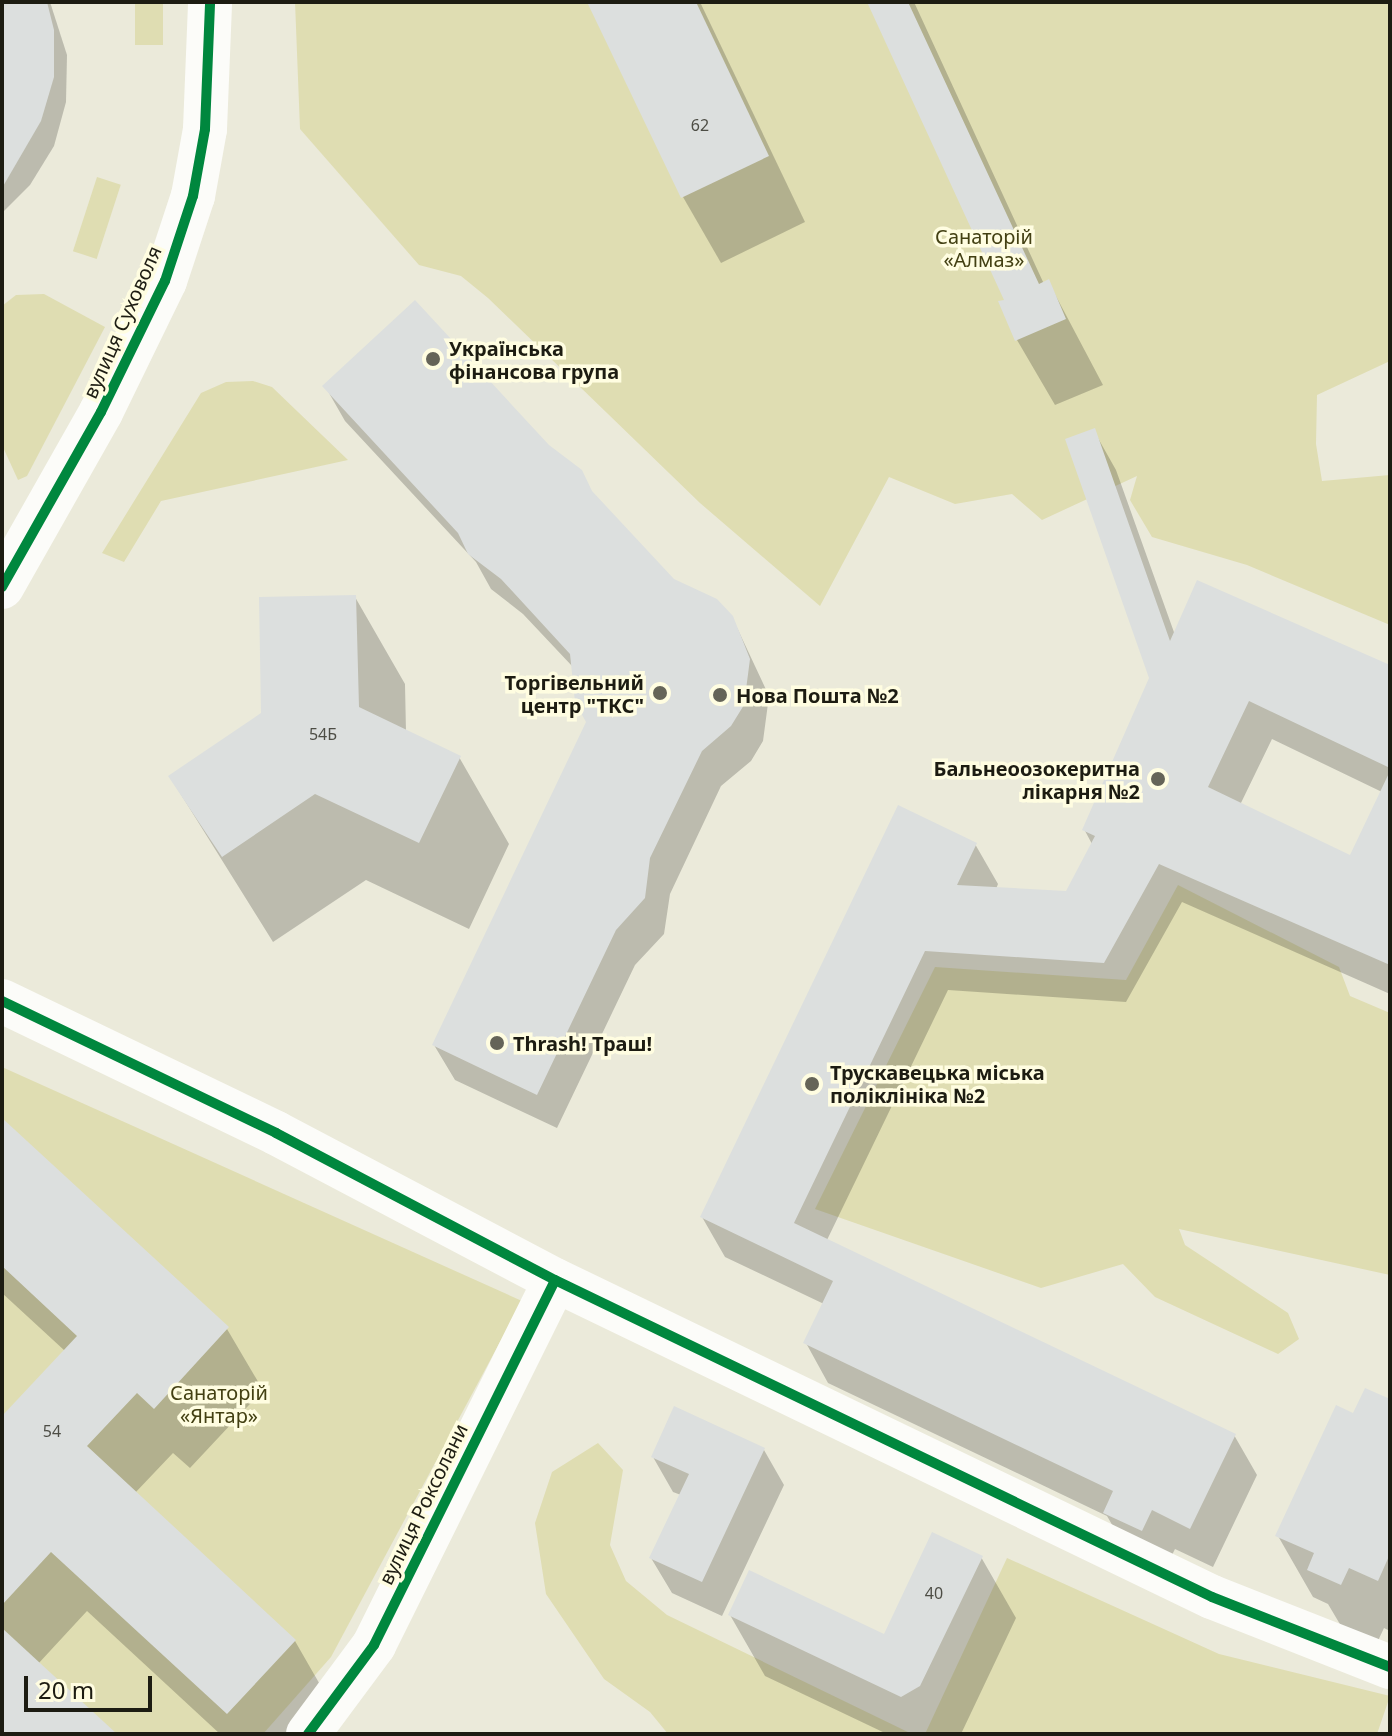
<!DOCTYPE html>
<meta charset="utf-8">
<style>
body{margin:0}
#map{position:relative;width:1392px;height:1736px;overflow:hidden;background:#ebeada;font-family:"Noto Sans",sans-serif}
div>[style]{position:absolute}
.green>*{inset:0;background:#dfddb2;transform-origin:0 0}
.shadow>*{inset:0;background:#0003}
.building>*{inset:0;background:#dcdfde}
.minor>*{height:44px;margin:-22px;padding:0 22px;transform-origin:22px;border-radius:22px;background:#fcfcf9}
.cycleway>*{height:10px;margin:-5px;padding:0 5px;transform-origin:5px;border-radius:5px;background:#00873e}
.dots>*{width:22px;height:22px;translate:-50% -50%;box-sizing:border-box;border:4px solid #fffde1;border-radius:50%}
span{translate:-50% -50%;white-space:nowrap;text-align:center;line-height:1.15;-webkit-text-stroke:7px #fffde1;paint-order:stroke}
.number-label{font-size:16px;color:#4d4d45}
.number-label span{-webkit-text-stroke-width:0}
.park-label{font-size:20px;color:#434013}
.street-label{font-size:20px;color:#1d1c12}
.poi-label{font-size:20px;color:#1d1c12;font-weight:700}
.left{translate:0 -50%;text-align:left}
.right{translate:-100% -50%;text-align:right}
.frame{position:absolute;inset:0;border:4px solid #1d1c12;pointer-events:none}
.scale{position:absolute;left:24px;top:1676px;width:128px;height:36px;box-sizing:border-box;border:4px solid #1d1c12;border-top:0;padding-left:10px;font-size:24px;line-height:28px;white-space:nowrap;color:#1d1c12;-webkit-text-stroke:6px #fffde1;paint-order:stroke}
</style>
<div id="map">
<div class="green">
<i style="left:135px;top:2px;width:28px;height:43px"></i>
<i style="clip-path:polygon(295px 2px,1390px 2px,1390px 361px,1317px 395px,1316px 444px,1322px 481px,1390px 475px,1390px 625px,1247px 565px,1152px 537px,1130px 500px,1137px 476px,1042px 520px,1012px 494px,955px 504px,889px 477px,820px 606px,700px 503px,488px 298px,461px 276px,419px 265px,300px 129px)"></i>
<i style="left:97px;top:177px;width:25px;height:78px;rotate:18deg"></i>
<i style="clip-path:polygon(44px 294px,105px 327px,27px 476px,18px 480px,2px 445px,2px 306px,16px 295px)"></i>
<i style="clip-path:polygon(253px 381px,272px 387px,348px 460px,161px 501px,124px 562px,102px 553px,201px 393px,226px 382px)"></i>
<i style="clip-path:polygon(1178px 885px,1339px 967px,1350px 996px,1390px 1013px,1390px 1275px,1179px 1229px,1185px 1245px,1288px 1313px,1299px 1339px,1278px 1354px,1155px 1297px,1123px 1264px,1041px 1288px,815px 1209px,935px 967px,1126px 980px)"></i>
<i style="clip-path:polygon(2px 1067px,522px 1301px,331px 1657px,263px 1734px,2px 1734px)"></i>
<i style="clip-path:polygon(598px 1443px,623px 1470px,610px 1545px,626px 1581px,667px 1615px,912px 1734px,668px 1734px,650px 1712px,604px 1679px,546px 1594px,535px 1523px,552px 1472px)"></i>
<i style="clip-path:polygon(1007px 1558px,1219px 1654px,1390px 1696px,1377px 1734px,925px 1734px)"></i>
</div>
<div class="shadow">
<i style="clip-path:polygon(2px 2px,50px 2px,67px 55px,66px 102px,54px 146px,30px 185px,2px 213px)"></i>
<i style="clip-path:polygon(589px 2px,700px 2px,805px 222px,721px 263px,683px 197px)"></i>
<i style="clip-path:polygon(869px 2px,914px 2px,1044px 284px,1048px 281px,1103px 385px,1055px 405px,1017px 340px,1007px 301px)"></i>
<i style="clip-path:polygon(325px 386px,596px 499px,673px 581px,732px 617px,769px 696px,763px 741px,751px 761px,721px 786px,670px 894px,664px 934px,635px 965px,557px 1128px,455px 1080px,434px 1045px,589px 722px,572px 666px,523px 614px,491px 589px,476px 562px,345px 421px)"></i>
<i style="clip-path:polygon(evenodd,1094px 431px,1116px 470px,1175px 635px,1390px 667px,1390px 994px,1182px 902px,1126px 1002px,948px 990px,827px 1240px,1234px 1435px,1257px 1475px,1213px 1567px,1175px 1549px,1165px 1569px,1128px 1552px,1107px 1516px,828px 1383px,806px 1343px,824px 1304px,725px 1257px,702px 1217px,975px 844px,998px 884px,996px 889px,1067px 893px,1092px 844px,1084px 829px,1151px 678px,1094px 431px,1272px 739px,1382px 792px,1351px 857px,1240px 805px,1272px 739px)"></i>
<i style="clip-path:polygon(355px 597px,405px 684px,406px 732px,459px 757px,509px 844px,469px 929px,366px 880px,273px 942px,170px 777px,263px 714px)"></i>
<i style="clip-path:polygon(2px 1121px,227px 1329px,263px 1390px,190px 1468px,173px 1453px,135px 1493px,295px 1641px,330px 1702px,300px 1734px,220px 1734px,87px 1611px,38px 1664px,114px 1734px,2px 1734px,2px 1419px,65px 1351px,2px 1293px)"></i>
<i style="clip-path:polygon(1390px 1401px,1390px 1631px,1384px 1628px,1376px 1645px,1344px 1631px,1328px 1604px,1313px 1597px,1278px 1536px,1354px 1416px)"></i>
<i style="clip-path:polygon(764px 1450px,784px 1485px,722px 1616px,672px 1593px,651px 1558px,681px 1495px,673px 1492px,653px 1457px)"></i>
<i style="clip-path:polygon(981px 1557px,1016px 1618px,961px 1734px,887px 1734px,765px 1676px,730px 1615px,885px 1636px)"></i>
</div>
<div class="building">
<i style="clip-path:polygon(2px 2px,47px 2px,54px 30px,54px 77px,41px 121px,2px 188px)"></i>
<i style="clip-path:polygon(587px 2px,696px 2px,769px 156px,681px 198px)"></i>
<i style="clip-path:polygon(867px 2px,908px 2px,1039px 284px,1049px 279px,1066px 319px,1015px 341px,998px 301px,1004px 300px)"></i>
<i style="clip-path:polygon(415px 300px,549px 445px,582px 470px,592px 491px,674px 579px,717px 599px,733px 616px,750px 659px,744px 705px,731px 726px,702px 751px,650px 858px,645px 898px,616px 930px,537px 1095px,432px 1045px,586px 722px,575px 702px,570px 654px,501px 579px,468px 554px,458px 533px,322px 386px)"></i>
<i style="clip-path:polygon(1095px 428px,1170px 641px,1197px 580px,1390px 665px,1390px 768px,1249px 701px,1208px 787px,1350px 855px,1390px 771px,1390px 965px,1159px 864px,1104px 963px,925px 951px,794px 1223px,1236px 1434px,1190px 1529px,1152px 1510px,1142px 1531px,1103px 1513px,1113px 1491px,803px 1343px,833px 1281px,700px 1217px,898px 805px,977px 843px,957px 885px,1066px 891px,1095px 836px,1082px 830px,1149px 678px,1065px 439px)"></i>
<i style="clip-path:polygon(356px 595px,359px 707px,461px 756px,419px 843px,315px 794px,222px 857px,168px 776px,261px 713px,259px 597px)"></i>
<i style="clip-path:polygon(2px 1118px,229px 1327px,154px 1409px,137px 1393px,87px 1446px,296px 1640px,227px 1714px,51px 1552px,2px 1605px,2px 1416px,77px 1336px,2px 1266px)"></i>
<i style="clip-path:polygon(1365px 1388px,1390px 1399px,1390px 1554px,1378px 1581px,1349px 1568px,1341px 1585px,1307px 1570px,1314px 1553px,1275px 1536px,1336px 1405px,1353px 1413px)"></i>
<i style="clip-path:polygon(674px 1406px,765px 1448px,702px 1582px,649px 1558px,689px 1474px,651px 1457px)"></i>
<i style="clip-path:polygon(932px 1532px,983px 1556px,920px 1686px,901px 1697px,728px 1615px,749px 1570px,884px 1634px)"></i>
<i style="clip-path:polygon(2px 1628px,117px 1734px,2px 1734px)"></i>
</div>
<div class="minor">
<i style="left:2px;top:587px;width:201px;rotate:-60.5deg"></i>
<i style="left:101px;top:412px;width:146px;rotate:-64deg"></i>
<i style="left:165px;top:281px;width:89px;rotate:-71.8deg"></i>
<i style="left:193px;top:196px;width:68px;rotate:-79.8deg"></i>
<i style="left:205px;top:129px;width:127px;rotate:-87.7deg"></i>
<i style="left:2px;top:1001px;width:304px;rotate:25.7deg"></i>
<i style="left:276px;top:1133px;width:315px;rotate:27.8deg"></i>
<i style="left:555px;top:1280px;width:729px;rotate:25.76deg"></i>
<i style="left:1212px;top:1597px;width:191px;rotate:21.5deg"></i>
<i style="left:308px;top:1734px;width:111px;rotate:-53.4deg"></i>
<i style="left:374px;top:1645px;width:407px;rotate:-63.6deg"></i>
</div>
<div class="cycleway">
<i style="left:2px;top:587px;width:201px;rotate:-60.5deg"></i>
<i style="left:101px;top:412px;width:146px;rotate:-64deg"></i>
<i style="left:165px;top:281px;width:89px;rotate:-71.8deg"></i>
<i style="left:193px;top:196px;width:68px;rotate:-79.8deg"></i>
<i style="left:205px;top:129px;width:127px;rotate:-87.7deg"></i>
<i style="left:2px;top:1001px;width:304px;rotate:25.7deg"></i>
<i style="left:276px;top:1133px;width:315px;rotate:27.8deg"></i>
<i style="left:555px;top:1280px;width:729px;rotate:25.76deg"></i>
<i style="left:1212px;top:1597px;width:191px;rotate:21.5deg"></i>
<i style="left:308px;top:1734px;width:111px;rotate:-53.4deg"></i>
<i style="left:374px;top:1645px;width:407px;rotate:-63.6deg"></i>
</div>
<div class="dots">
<i style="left:433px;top:359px;background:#656458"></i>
<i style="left:660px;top:693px;background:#656458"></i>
<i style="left:720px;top:695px;background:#656458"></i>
<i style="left:1158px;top:779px;background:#656458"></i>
<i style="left:497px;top:1043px;background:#656458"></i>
<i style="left:812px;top:1084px;background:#656458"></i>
</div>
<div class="number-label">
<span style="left:700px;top:125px">62</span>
<span style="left:323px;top:734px">54Б</span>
<span style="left:52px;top:1431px">54</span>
<span style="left:934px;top:1593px">40</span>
</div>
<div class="park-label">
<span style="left:984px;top:248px">Санаторій<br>«Алмаз»</span>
<span style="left:219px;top:1404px">Санаторій<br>«Янтар»</span>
</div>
<div class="street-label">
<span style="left:122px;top:322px;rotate:-66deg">вулиця Суховоля</span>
<span style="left:423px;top:1504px;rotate:-64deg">вулиця Роксолани</span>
</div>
<div class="poi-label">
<span class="left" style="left:449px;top:360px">Українська<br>фінансова група</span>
<span class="right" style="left:644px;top:694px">Торгівельний<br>центр "ТКС"</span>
<span class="left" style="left:736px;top:695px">Нова Пошта №2</span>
<span class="right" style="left:1140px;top:780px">Бальнеоозокеритна<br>лікарня №2</span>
<span class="left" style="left:513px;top:1043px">Thrash! Траш!</span>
<span class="left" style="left:830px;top:1084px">Трускавецька міська<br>поліклініка №2</span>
</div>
<div class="frame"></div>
<div class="scale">20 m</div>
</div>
